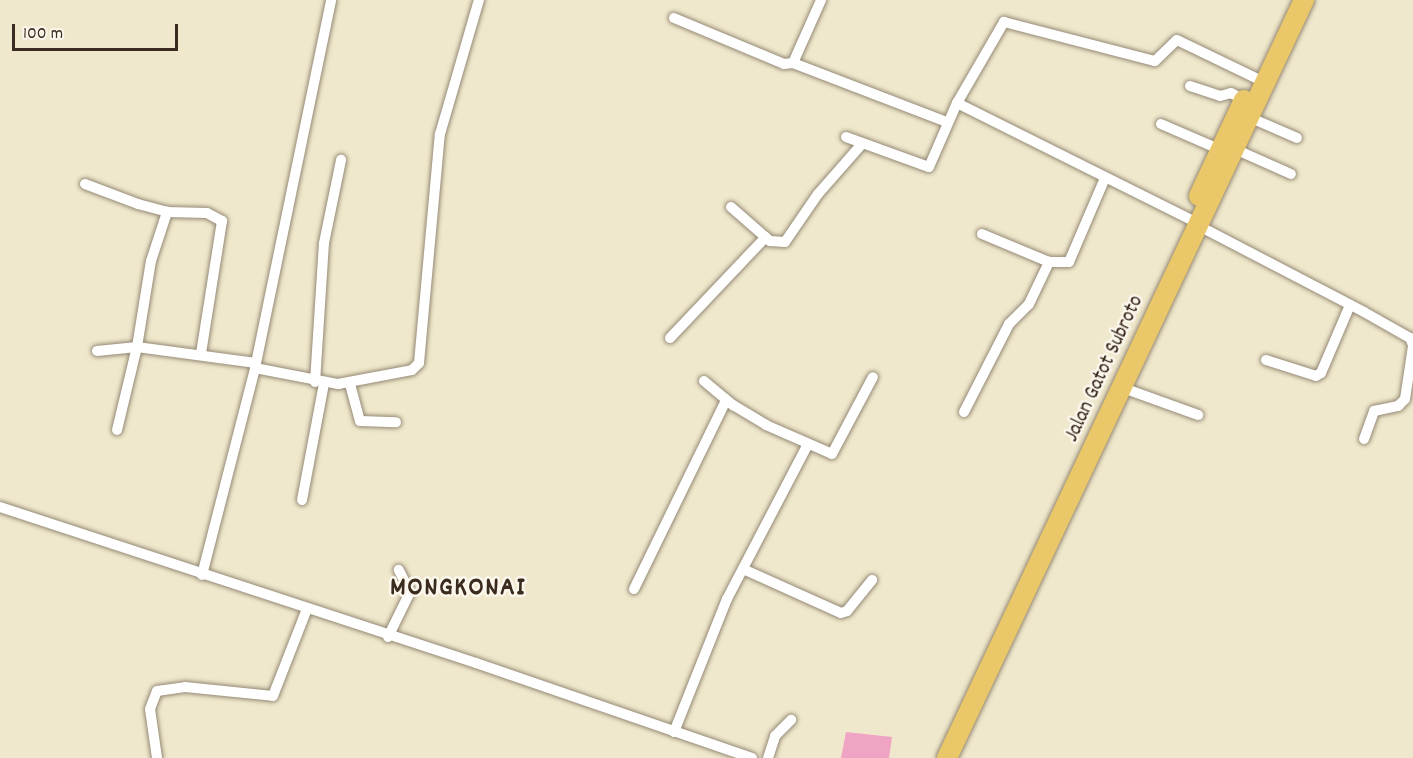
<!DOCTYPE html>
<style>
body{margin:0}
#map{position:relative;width:1413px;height:758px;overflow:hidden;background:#efe8cc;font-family:Dekko,sans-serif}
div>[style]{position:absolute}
.building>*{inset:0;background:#f0a4c3}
.roads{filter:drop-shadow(0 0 2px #958975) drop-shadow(0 0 2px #958975)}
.street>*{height:10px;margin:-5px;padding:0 5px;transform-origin:5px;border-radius:5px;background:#fff}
.highway>*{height:20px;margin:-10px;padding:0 10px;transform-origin:10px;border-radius:10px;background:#eac769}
span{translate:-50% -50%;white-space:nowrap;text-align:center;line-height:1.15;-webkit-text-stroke:5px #fbf7ec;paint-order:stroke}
.street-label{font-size:21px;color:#3b2a1e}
.district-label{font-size:27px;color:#3b2a1e;font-weight:700;letter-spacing:1.5px}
.scale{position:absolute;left:12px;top:24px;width:166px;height:27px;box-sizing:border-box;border:3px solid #3b2a1e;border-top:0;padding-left:8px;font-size:18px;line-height:21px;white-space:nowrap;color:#3b2a1e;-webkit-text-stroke:4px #fbf7ec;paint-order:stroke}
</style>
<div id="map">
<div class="building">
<i style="clip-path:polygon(846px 732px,892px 737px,889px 758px,841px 758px)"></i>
</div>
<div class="roads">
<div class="street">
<i style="left:674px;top:18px;width:119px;rotate:22.7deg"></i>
<i style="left:784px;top:64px;width:9px;rotate:-6deg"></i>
<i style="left:793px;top:63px;width:165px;rotate:21deg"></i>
<i style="left:793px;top:63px;width:69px;rotate:-66deg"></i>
<i style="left:1190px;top:86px;width:32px;rotate:18deg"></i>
<i style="left:1220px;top:96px;width:11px;rotate:-15deg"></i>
<i style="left:1231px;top:93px;width:15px;rotate:28deg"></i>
<i style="left:957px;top:103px;width:94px;rotate:-59.9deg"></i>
<i style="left:1004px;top:22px;width:156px;rotate:14.5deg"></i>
<i style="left:1155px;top:61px;width:30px;rotate:-44deg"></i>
<i style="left:1177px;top:40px;width:88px;rotate:25.7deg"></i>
<i style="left:1251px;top:118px;width:50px;rotate:23.5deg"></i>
<i style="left:1161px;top:124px;width:65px;rotate:23.4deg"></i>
<i style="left:846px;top:137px;width:88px;rotate:19.9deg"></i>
<i style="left:929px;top:167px;width:70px;rotate:-66.4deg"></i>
<i style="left:957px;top:103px;width:271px;rotate:26.5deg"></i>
<i style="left:1237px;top:150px;width:59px;rotate:24deg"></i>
<i style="left:85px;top:184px;width:57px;rotate:20.7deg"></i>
<i style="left:138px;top:204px;width:30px;rotate:15deg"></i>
<i style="left:167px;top:212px;width:40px;rotate:1.4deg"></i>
<i style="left:207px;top:213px;width:17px;rotate:28deg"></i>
<i style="left:222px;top:221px;width:134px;rotate:99deg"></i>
<i style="left:731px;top:207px;width:52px;rotate:41.1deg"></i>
<i style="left:770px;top:241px;width:15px;rotate:4deg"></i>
<i style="left:785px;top:242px;width:58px;rotate:-55.5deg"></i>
<i style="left:818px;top:194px;width:67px;rotate:-48.7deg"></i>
<i style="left:1199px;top:226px;width:186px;rotate:27.5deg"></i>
<i style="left:1364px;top:312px;width:53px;rotate:29.5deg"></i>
<i style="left:1410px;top:338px;width:8px;rotate:67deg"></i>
<i style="left:982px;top:234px;width:73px;rotate:22.7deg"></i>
<i style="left:1049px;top:262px;width:20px"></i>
<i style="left:1069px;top:262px;width:91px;rotate:-66.8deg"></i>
<i style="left:670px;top:338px;width:139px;rotate:-46.5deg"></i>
<i style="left:97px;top:351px;width:40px;rotate:-5.7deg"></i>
<i style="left:137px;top:347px;width:120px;rotate:7.7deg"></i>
<i style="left:1266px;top:360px;width:52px;rotate:17.7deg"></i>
<i style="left:1316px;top:376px;width:6px;rotate:-31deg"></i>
<i style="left:1321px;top:373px;width:74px;rotate:-66.9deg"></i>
<i style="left:255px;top:368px;width:376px;rotate:-78.3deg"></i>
<i style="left:704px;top:381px;width:38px;rotate:40deg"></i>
<i style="left:733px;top:405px;width:39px;rotate:31deg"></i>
<i style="left:766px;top:425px;width:72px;rotate:23.7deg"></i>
<i style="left:832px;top:454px;width:87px;rotate:-62deg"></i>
<i style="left:315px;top:382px;width:139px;rotate:-86.3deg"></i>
<i style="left:324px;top:243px;width:85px;rotate:-78.4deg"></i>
<i style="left:350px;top:384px;width:38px;rotate:75deg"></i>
<i style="left:360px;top:421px;width:36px;rotate:2deg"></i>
<i style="left:1123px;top:388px;width:80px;rotate:19.8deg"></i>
<i style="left:964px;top:412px;width:99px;rotate:-62.9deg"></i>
<i style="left:1009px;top:324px;width:28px;rotate:-45deg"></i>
<i style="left:1029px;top:304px;width:47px;rotate:-64.5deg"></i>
<i style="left:117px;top:430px;width:85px;rotate:-76.5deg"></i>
<i style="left:137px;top:347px;width:87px;rotate:-80.8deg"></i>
<i style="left:151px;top:261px;width:52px;rotate:-71.9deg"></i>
<i style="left:1364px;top:439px;width:30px;rotate:-70deg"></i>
<i style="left:1374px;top:411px;width:25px;rotate:-12deg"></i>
<i style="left:1398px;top:406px;width:10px;rotate:-45deg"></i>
<i style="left:1405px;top:399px;width:54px;rotate:-81.4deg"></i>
<i style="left:302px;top:500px;width:118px;rotate:-79.3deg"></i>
<i style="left:0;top:507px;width:501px;rotate:18.15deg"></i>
<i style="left:476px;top:663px;width:292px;rotate:19deg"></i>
<i style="left:743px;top:569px;width:107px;rotate:24.2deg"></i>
<i style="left:841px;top:613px;width:6px;rotate:-18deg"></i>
<i style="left:847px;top:611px;width:40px;rotate:-51deg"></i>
<i style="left:202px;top:575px;width:214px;rotate:-75.6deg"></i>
<i style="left:255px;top:368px;width:85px;rotate:10.9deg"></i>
<i style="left:338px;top:384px;width:75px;rotate:-10.7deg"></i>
<i style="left:412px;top:370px;width:10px;rotate:-45deg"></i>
<i style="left:419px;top:363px;width:230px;rotate:-84.8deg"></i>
<i style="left:440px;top:134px;width:140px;rotate:-73.8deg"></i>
<i style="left:634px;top:589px;width:210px;rotate:-64deg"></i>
<i style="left:388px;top:637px;width:50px;rotate:-63.9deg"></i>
<i style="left:410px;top:592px;width:25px;rotate:-117deg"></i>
<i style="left:674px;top:732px;width:143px;rotate:-68.3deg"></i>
<i style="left:727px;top:599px;width:173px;rotate:-62.4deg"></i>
<i style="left:157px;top:758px;width:49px;rotate:-98.1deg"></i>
<i style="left:150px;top:709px;width:19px;rotate:-69deg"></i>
<i style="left:157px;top:691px;width:28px;rotate:-8deg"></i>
<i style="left:185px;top:687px;width:88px;rotate:5.8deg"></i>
<i style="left:273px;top:696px;width:93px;rotate:-68.7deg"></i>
<i style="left:768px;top:758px;width:23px;rotate:-72deg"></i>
<i style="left:775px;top:736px;width:23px;rotate:-45deg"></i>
</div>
<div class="highway">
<i style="left:1199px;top:196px;width:106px;rotate:-64.9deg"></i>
<i style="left:947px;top:758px;width:838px;rotate:-64.78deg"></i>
</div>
</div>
<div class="street-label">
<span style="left:1105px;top:369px;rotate:-65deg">Jalan Gatot Subroto</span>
</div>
<div class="district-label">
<span style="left:458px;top:589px">MONGKONAI</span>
</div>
<div class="scale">100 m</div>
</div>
